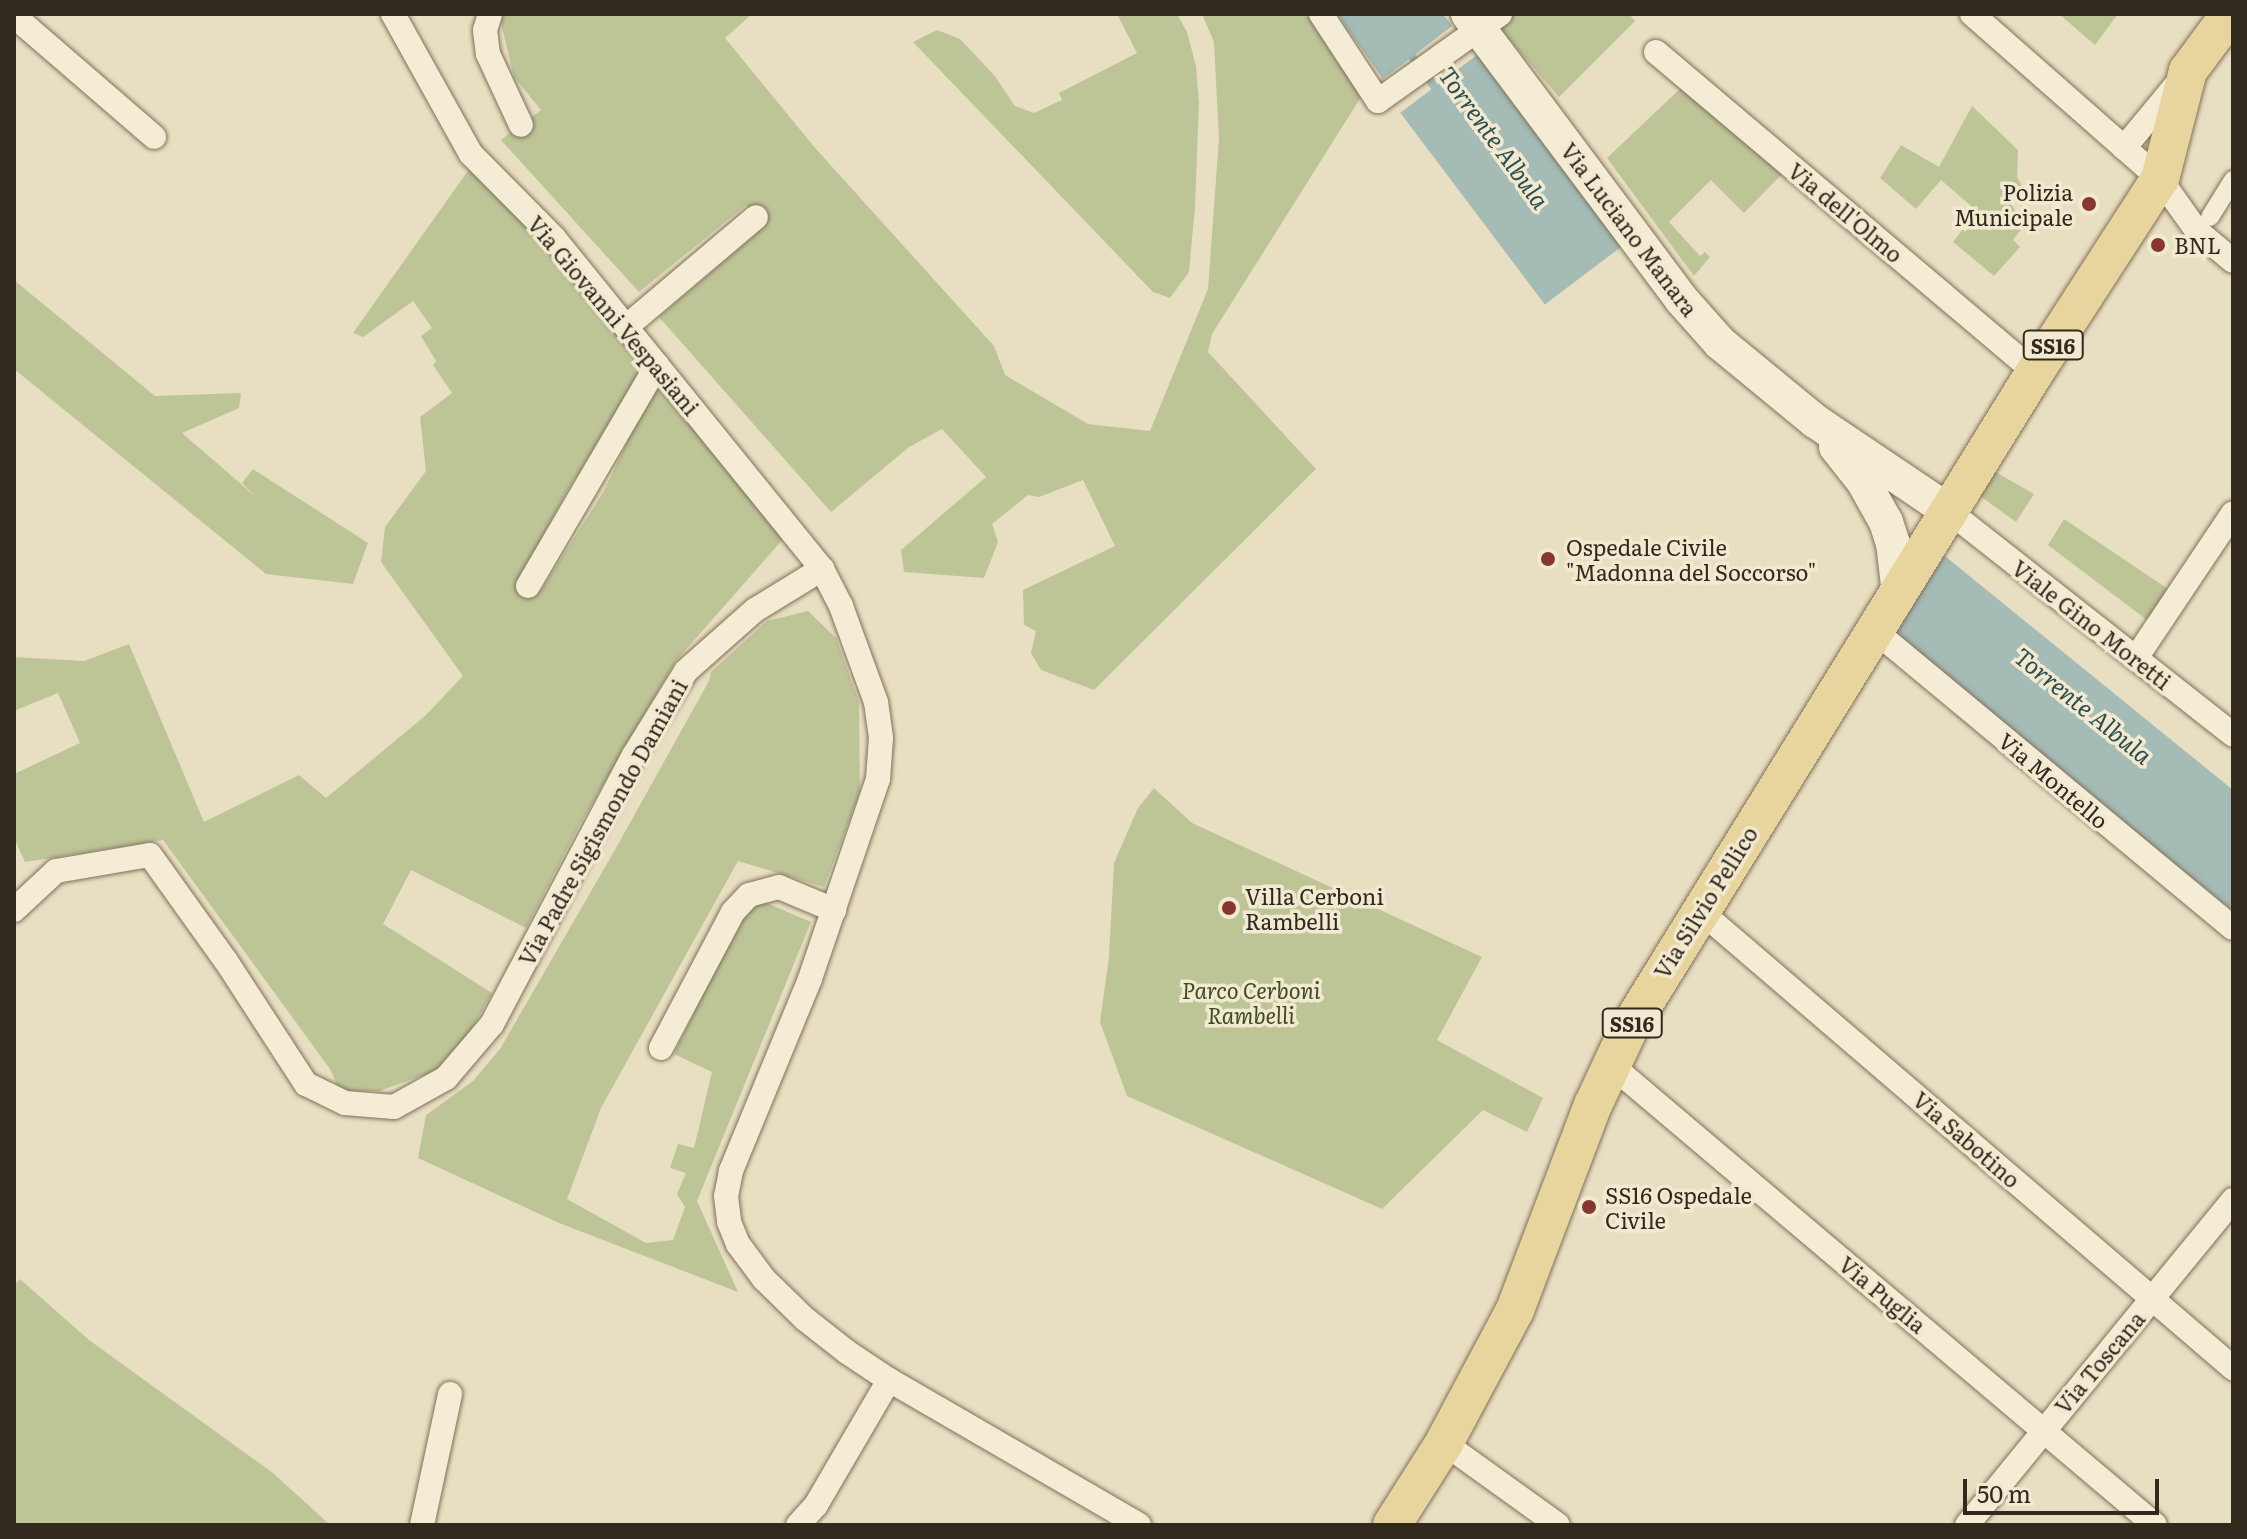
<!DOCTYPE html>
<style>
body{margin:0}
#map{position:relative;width:2247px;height:1539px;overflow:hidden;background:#e8dfc2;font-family:Literata,serif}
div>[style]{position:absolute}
.green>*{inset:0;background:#bdc597}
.water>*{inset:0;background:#a4bbb6;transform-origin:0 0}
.stream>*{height:8px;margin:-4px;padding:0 4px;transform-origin:4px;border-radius:4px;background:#a4bbb6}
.roads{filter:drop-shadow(0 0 2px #80715b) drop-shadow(0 0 2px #80715b)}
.pedestrian>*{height:18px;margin:-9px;padding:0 9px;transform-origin:9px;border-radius:9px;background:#f4ecd4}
.minor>*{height:24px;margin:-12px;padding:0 12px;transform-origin:12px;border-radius:12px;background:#f4ecd4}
.secondary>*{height:34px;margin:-17px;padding:0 17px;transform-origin:17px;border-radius:17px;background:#f4ecd4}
.primary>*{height:38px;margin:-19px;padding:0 19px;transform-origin:19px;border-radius:19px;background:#e8d59d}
.dots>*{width:22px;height:22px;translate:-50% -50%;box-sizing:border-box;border:4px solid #f1e9d0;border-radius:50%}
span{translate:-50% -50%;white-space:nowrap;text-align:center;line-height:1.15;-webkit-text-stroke:7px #f1e9d0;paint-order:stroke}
.shield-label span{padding:2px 6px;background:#f1e9d0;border:2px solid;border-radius:6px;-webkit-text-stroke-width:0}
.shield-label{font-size:20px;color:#31281e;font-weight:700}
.poi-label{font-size:22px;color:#31281e}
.right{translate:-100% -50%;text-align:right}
.left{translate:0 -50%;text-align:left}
.street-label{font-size:22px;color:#31281e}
.park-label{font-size:22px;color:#404b26;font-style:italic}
.water-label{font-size:24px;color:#2e4f4f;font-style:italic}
.frame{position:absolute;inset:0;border:16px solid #31281e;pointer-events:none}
.scale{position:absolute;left:1963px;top:1479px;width:196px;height:36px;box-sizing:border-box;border:4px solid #31281e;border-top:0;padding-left:10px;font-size:24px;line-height:28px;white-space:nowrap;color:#31281e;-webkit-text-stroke:6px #f1e9d0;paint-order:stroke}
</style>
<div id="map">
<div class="green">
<i style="clip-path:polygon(503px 14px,752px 14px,725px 38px,816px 149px,994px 346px,1005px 375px,1088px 424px,1150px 431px,1208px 289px,1219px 138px,1214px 42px,1202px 14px,1306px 14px,1361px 97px,1212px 334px,1208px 352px,1316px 469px,1094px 690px,1041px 670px,1031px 653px,1036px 631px,1024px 625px,1023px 590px,1115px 546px,1083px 480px,1039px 497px,1028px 495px,992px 524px,998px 542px,984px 578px,904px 572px,901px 550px,986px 477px,942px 429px,909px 447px,831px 512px,659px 317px,765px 226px,746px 205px,639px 292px,501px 140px,541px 110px,514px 77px,501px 23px)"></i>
<i style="clip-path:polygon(1117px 14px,1177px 14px,1187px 32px,1196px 66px,1199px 103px,1195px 207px,1189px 272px,1170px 298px,1153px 292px,913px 42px,937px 30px,960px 39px,994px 75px,1015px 106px,1034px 113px,1062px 100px,1059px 93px,1137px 53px)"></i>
<i style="clip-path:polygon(1514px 14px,1629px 14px,1635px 21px,1559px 97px,1501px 30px)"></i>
<i style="clip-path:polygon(2059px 14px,2118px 14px,2095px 45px)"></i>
<i style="clip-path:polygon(1683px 86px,1784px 172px,1744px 213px,1711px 180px,1669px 222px,1700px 256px,1705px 252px,1710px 257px,1694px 276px,1607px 158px)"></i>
<i style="clip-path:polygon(1972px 106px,2018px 150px,2017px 177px,2022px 186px,2010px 203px,2025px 224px,2013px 240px,2020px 247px,1994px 276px,1953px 242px,1977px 211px,1941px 180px,1916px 209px,1880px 178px,1901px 145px,1939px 167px)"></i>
<i style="clip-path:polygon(472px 165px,653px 359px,569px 488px,518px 581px,540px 592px,604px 491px,661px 370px,792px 529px,675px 662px,580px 824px,526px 928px,411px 870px,383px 924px,492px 993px,469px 1034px,435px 1071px,379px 1091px,340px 1091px,330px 1069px,163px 840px,25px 862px,14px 838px,14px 774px,80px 743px,58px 693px,14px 711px,14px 657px,84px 661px,129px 644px,204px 822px,299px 775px,326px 798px,425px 716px,463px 676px,381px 562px,385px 527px,426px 471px,420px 417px,452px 393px,433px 365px,436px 361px,421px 336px,432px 328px,413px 301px,363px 337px,353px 333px)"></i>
<i style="clip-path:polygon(14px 280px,155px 396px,241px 393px,239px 408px,182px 433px,256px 497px,242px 483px,253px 469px,368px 543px,353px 584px,266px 574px,14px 369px)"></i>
<i style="clip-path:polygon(1994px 471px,2034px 494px,2016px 522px,1980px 496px)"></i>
<i style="clip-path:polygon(2064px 519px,2168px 589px,2151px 623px,2048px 545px)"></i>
<i style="clip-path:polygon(808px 611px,836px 638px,859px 702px,860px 792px,824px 887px,738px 861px,601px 1108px,567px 1199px,646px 1243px,673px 1240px,685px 1207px,677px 1194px,686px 1173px,670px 1168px,678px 1144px,694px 1148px,712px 1072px,674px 1054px,738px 921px,762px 901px,811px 922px,697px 1201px,738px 1292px,559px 1223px,418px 1158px,426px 1115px,473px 1081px,500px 1049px,616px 848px,709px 681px,711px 672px,767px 621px)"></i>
<i style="clip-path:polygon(1154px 788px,1192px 823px,1482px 957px,1437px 1040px,1543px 1098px,1527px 1132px,1483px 1110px,1382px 1209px,1127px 1096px,1100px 1022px,1109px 957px,1114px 863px,1138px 808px)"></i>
<i style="clip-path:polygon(20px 1279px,89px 1340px,273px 1473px,330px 1525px,14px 1525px,14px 1285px)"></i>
</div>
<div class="water">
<i style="clip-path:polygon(1337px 14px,1443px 14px,1452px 26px,1383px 79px)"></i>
<i style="left:1477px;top:55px;width:240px;height:96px;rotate:53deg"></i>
<i style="clip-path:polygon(1935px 548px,2233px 790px,2233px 911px,1883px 630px)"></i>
</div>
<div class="stream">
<i style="left:1407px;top:50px;width:59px;rotate:53.3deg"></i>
</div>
<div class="roads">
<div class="pedestrian">
<i style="left:2210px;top:217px;width:44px;rotate:-58.1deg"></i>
</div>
<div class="minor">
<i style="left:393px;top:14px;width:160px;rotate:60.9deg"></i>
<i style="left:471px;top:154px;width:118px;rotate:45.3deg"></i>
<i style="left:554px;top:238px;width:426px;rotate:51deg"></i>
<i style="left:490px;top:14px;width:17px;rotate:107deg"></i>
<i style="left:485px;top:30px;width:24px;rotate:83deg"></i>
<i style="left:488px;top:54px;width:78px;rotate:65.1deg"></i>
<i style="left:1321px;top:14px;width:104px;rotate:56.8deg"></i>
<i style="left:1378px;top:101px;width:150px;rotate:-35.5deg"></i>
<i style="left:1972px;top:14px;width:250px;rotate:41.3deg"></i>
<i style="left:2160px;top:179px;width:64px;rotate:54.6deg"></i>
<i style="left:2197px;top:231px;width:47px;rotate:39.8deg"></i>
<i style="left:14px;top:16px;width:185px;rotate:40.8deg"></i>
<i style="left:1656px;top:52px;width:496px;rotate:40.2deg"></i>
<i style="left:2124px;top:148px;width:89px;rotate:-50.4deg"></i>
<i style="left:626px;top:327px;width:170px;rotate:-40.2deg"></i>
<i style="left:1950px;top:512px;width:360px;rotate:38.2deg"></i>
<i style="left:528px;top:586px;width:256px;rotate:-59.7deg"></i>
<i style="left:1875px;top:631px;width:465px;rotate:39.7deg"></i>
<i style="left:2136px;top:658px;width:174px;rotate:-56.2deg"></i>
<i style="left:14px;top:910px;width:57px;rotate:-42.9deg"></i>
<i style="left:56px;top:871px;width:95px;rotate:-9.7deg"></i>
<i style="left:150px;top:855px;width:130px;rotate:54.4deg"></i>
<i style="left:226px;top:961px;width:147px;rotate:57deg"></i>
<i style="left:306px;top:1084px;width:43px;rotate:26deg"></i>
<i style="left:345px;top:1103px;width:49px;rotate:4.7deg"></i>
<i style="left:394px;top:1107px;width:60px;rotate:-29.1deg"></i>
<i style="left:446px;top:1078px;width:71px;rotate:-49.6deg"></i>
<i style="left:492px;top:1024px;width:304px;rotate:-62.2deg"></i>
<i style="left:634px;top:755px;width:99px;rotate:-58.2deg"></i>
<i style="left:686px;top:671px;width:92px;rotate:-41.5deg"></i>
<i style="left:755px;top:610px;width:79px;rotate:-31.5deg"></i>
<i style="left:822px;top:569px;width:42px;rotate:62.8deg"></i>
<i style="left:841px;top:606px;width:102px;rotate:70deg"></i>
<i style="left:876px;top:702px;width:36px;rotate:82deg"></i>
<i style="left:881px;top:738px;width:41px;rotate:94.2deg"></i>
<i style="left:878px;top:779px;width:211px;rotate:108.8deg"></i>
<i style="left:810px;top:979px;width:208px;rotate:112.4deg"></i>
<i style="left:731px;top:1171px;width:25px;rotate:101deg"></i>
<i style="left:726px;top:1196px;width:26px;rotate:83deg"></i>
<i style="left:729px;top:1222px;width:24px;rotate:68deg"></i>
<i style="left:738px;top:1244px;width:44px;rotate:53.4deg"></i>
<i style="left:764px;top:1279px;width:57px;rotate:44.3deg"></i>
<i style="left:805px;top:1319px;width:53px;rotate:38.2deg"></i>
<i style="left:847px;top:1352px;width:50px;rotate:33.7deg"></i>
<i style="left:889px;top:1380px;width:289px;rotate:30.1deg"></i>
<i style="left:1699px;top:910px;width:704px;rotate:40.62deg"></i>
<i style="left:661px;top:1048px;width:154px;rotate:-62.1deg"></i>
<i style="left:733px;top:912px;width:23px;rotate:-47deg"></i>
<i style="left:749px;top:895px;width:31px;rotate:-15deg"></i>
<i style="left:779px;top:887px;width:60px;rotate:22.7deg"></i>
<i style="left:1611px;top:1065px;width:712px;rotate:40.22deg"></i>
<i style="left:1444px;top:1443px;width:140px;rotate:35.7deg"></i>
<i style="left:422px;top:1525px;width:134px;rotate:-77.9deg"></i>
<i style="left:798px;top:1525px;width:27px;rotate:-48deg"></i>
<i style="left:816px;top:1505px;width:145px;rotate:-59.7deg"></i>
<i style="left:1967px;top:1525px;width:420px;rotate:-50.7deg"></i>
</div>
<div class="secondary">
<i style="left:1468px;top:14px;width:356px;rotate:53.2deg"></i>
<i style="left:1681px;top:299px;width:59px;rotate:48.4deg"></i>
<i style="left:1720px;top:343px;width:123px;rotate:39.4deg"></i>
<i style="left:1815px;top:421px;width:163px;rotate:34deg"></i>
<i style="left:1836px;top:447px;width:43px;rotate:51.5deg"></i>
<i style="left:1863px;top:481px;width:47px;rotate:60.7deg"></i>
<i style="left:1886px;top:522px;width:22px;rotate:72deg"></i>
<i style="left:1893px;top:543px;width:50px;rotate:83.2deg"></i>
</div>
<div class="primary">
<i style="left:1392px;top:1525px;width:97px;rotate:-57.6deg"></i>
<i style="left:1444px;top:1443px;width:151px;rotate:-61.9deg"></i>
<i style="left:1515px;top:1310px;width:219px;rotate:-69.2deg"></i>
<i style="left:1593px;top:1105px;width:85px;rotate:-64.9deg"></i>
<i style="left:1629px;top:1028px;width:771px;rotate:-58.25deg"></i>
<i style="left:2035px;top:372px;width:230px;rotate:-57.1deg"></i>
<i style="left:2160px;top:179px;width:112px;rotate:-75.5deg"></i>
<i style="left:2188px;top:71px;width:71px;rotate:-53.6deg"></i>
</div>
</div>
<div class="dots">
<i style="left:2089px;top:204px;background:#883632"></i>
<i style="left:2158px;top:245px;background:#883632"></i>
<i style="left:1548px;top:559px;background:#883632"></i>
<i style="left:1229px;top:908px;background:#883632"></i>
<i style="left:1589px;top:1207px;background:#883632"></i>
</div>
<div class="shield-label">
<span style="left:2053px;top:345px">SS16</span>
<span style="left:1632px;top:1023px">SS16</span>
</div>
<div class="poi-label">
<span class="right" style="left:2073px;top:204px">Polizia<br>Municipale</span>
<span class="left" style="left:2174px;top:245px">BNL</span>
<span class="left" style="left:1566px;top:559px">Ospedale Civile<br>"Madonna del Soccorso"</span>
<span class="left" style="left:1245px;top:908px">Villa Cerboni<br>Rambelli</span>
<span class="left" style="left:1605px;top:1207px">SS16 Ospedale<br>Civile</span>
</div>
<div class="street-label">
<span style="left:1846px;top:212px;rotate:40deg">Via dell'Olmo</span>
<span style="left:1630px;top:229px;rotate:53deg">Via Luciano Manara</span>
<span style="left:614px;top:315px;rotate:50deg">Via Giovanni Vespasiani</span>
<span style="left:2092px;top:624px;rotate:38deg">Viale Gino Moretti</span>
<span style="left:2054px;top:780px;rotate:40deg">Via Montello</span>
<span style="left:602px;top:822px;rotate:-61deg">Via Padre Sigismondo Damiani</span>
<span style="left:1705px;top:902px;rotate:-58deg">Via Silvio Pellico</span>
<span style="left:1967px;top:1139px;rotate:41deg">Via Sabotino</span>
<span style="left:1883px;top:1294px;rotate:40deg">Via Puglia</span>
<span style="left:2099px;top:1362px;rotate:-50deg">Via Toscana</span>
</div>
<div class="park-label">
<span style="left:1251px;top:1002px">Parco Cerboni<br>Rambelli</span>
</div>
<div class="water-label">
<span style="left:1495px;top:137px;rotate:54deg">Torrente Albula</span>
<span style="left:2084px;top:705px;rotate:39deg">Torrente Albula</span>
</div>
<div class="frame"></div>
<div class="scale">50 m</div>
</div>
